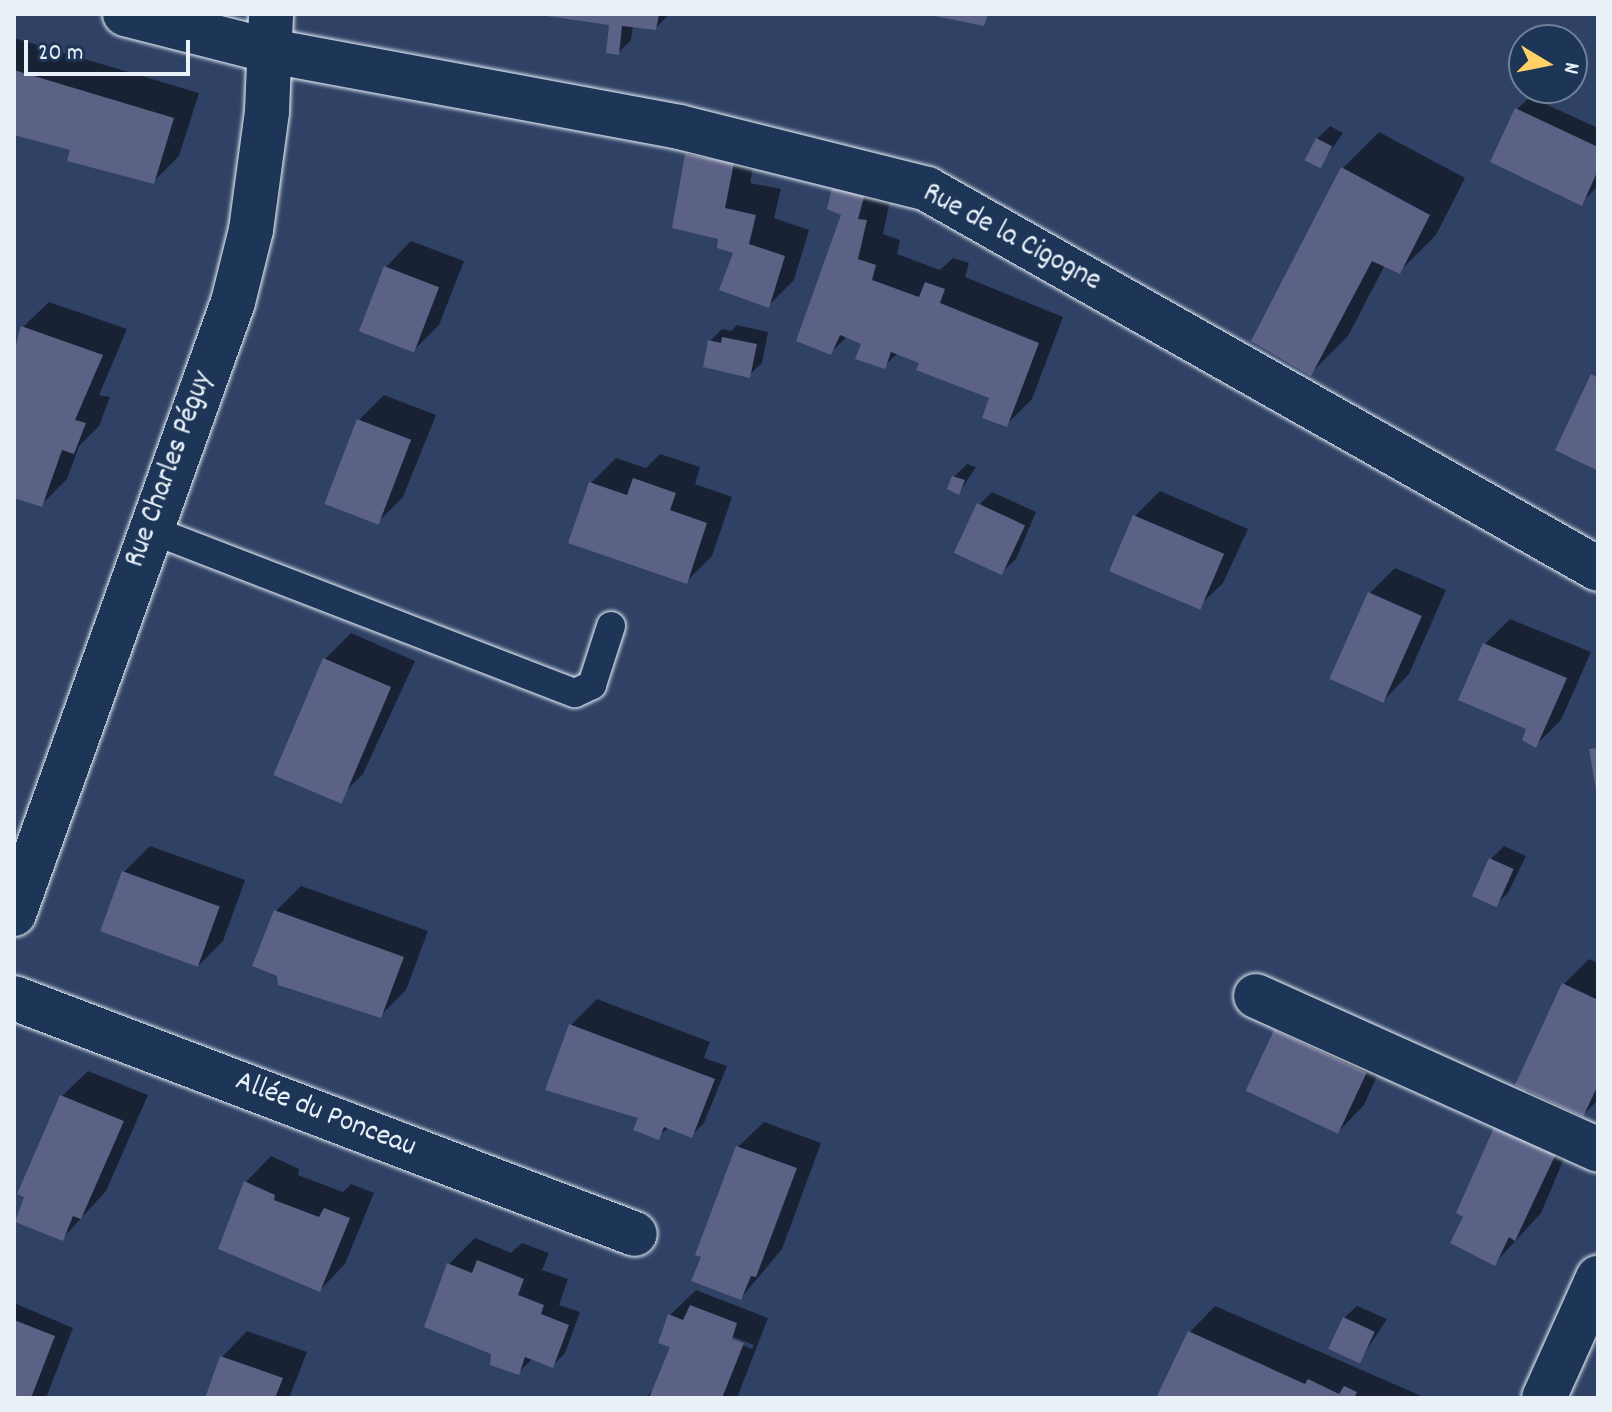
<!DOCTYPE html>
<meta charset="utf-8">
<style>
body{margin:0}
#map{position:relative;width:1612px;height:1412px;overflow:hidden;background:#2f4164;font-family:Dekko,sans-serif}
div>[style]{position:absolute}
.shadow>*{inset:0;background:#0007}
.building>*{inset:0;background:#5c6186;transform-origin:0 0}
.roads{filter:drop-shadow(0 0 2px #e8f1f8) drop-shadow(0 0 2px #e8f1f8)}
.lane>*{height:28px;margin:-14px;padding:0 14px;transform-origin:14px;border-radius:14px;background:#1d3557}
.street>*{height:44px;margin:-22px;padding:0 22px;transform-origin:22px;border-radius:22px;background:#1d3557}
span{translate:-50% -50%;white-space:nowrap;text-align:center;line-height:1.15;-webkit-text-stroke:7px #1d3557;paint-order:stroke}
.street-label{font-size:30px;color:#e8f1f8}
.frame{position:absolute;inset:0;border:16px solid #e8f1f8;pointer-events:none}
.north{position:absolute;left:1508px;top:24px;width:80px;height:80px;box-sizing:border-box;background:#1d3557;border:2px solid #6e8097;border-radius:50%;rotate:100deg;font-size:22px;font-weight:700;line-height:32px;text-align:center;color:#e8f1f8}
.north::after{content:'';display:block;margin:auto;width:28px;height:36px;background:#ffd166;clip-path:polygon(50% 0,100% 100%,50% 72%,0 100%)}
.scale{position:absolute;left:24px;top:40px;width:166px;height:36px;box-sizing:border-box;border:4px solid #e8f1f8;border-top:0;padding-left:10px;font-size:24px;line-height:28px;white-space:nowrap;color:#e8f1f8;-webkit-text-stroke:6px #1d3557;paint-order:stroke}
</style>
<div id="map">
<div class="shadow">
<i style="clip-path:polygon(533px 14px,669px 14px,656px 28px,633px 25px,631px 40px,618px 53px,612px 23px)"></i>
<i style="clip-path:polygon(14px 38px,199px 93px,179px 156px,154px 181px,73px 148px,14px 133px)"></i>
<i style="clip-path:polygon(1530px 97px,1598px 128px,1598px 186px,1581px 203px,1517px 109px)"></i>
<i style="clip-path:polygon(1330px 126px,1343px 133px,1320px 165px,1317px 139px)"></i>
<i style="clip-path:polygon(713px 129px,759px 138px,750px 183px,781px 189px,774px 218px,809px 230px,794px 280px,768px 306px,735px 251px,720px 238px,687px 155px)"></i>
<i style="clip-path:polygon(1379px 132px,1465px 178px,1436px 235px,1399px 272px,1385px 265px,1348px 336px,1311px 373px,1342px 169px)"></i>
<i style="clip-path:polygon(835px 184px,891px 195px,883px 234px,900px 240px,897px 254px,940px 270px,953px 258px,969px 263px,965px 277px,1063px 317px,1032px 399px,1006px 425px,992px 397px,921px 361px,898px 353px,884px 366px,864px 342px,848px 336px,830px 353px,843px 214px)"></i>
<i style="clip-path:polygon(411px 241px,464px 261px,439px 325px,413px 351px,386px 267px)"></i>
<i style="clip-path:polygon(49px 302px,127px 329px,99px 395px,110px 397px,99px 426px,79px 446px,67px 479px,41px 505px,14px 496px,14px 346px,23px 327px)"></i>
<i style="clip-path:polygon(737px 325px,768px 332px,762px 363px,749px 375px,710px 341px,722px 329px,731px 331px)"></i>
<i style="clip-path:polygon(384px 395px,436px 415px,403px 497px,377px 523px,359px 420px)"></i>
<i style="clip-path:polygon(660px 454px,700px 467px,695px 484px,732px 497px,712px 556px,687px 581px,591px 483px,616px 458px,646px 468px)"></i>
<i style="clip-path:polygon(967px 464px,976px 467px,959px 493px,954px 477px)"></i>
<i style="clip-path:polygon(1160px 491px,1248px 529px,1223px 583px,1197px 608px,1135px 516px)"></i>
<i style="clip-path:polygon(992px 492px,1036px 512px,1016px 559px,1003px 571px,979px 505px)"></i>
<i style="clip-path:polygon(1395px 568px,1446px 590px,1409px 674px,1384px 700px,1370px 593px)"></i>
<i style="clip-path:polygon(1510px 619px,1591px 652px,1561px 720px,1535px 746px,1485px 644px)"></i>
<i style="clip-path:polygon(351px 633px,415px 661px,363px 774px,338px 799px,279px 774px,325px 659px)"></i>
<i style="clip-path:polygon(150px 846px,245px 880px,223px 941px,198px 966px,124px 872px)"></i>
<i style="clip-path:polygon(1504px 846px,1526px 856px,1508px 893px,1495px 905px,1475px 895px,1491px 859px)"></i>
<i style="clip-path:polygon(301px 886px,428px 931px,406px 990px,380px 1016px,276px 911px)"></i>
<i style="clip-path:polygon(1589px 959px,1598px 963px,1598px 1100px,1582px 1116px,1541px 1213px,1495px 1263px,1466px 1216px,1502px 1116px,1528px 1089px,1564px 984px)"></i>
<i style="clip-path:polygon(597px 999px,710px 1042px,704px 1058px,727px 1066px,704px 1123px,691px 1136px,669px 1127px,658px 1137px,641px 1116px,547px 1089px,571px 1025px)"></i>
<i style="clip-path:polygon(1301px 1006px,1390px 1047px,1364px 1105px,1339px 1131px,1276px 1032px)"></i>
<i style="clip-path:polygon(88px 1071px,148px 1095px,106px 1191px,62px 1239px,62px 1096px)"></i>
<i style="clip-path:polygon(764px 1122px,821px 1143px,782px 1249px,741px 1298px,738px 1147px)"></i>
<i style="clip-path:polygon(271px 1156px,299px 1169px,298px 1175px,343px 1192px,351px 1184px,374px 1193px,345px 1264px,320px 1290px,246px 1182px)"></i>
<i style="clip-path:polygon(475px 1238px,511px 1253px,522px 1243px,549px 1253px,542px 1270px,568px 1279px,559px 1305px,580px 1312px,565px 1353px,552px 1366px,533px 1358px,518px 1373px,494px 1352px,426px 1326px,449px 1264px)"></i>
<i style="clip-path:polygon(evenodd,696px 1290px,768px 1318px,737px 1398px,646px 1398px,656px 1386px,673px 1346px,670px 1315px,696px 1290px,731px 1336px,754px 1345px,752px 1349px,728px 1339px,731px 1336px)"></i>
<i style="clip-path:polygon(14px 1303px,73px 1328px,46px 1398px,14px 1398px)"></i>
<i style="clip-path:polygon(1215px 1306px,1426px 1398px,1158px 1398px,1190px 1332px)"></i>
<i style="clip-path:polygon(1357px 1306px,1387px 1319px,1360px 1360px,1344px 1318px)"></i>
<i style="clip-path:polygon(247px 1331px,307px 1352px,289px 1398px,207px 1398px,222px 1357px)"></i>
</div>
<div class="building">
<i style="clip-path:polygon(533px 14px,659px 14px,656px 30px,622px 26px,619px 55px,606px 53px,609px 25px)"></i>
<i style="clip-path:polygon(954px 14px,988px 14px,984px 26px,930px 15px)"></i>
<i style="clip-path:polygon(14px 70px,174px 118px,154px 184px,67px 161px,70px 150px,14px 135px)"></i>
<i style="clip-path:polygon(1515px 108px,1598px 147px,1598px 170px,1582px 206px,1490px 162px)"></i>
<i style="left:1316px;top:138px;width:18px;height:25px;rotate:27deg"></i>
<i style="clip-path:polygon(685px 154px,734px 163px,725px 208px,756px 215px,749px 244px,785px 256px,769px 308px,719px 290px,733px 253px,717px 248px,718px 239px,672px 228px)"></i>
<i style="clip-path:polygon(1341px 167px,1430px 215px,1400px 274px,1372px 261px,1311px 376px,1251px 341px)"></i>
<i style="clip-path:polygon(833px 183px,865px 193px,858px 219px,867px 220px,858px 259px,876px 265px,872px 280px,919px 297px,925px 282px,945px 289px,940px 303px,1039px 343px,1007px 427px,982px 418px,989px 398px,916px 370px,919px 363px,891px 352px,885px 369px,855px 359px,861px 344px,840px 335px,831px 355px,796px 341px,841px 215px,827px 209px)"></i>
<i style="left:384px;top:266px;width:59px;height:70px;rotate:21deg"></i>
<i style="clip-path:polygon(21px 326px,103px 355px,75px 420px,86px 423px,74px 454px,62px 450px,42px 507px,14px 498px,14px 351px)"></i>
<i style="clip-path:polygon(722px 337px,757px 344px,750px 378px,703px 367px,708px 340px,721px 343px)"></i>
<i style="clip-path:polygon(1591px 374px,1598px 378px,1598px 471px,1555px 450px)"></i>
<i style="left:357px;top:419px;width:58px;height:91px;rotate:21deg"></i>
<i style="clip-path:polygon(952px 476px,965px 480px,959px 495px,947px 489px)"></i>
<i style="clip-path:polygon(633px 478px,676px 493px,670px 510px,707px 523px,687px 584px,568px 543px,589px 482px,627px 495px)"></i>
<i style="left:977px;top:503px;width:53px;height:55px;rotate:25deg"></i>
<i style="left:1133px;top:515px;width:99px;height:61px;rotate:23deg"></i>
<i style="left:1368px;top:592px;width:59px;height:95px;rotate:24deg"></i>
<i style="clip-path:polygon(1483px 643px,1567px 678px,1536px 748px,1522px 740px,1526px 729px,1458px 700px)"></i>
<i style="left:323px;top:658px;width:74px;height:127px;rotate:23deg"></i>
<i style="clip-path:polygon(1598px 748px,1598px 790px,1596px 790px,1589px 749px)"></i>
<i style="left:1489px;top:858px;width:27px;height:42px;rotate:24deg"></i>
<i style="left:122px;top:871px;width:104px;height:64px;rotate:20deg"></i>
<i style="clip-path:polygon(274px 910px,404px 957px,381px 1018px,278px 985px,277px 976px,252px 966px)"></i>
<i style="clip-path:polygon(1562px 983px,1598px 1000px,1598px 1085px,1583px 1117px,1515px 1085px)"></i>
<i style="clip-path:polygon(569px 1024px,715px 1079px,692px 1138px,664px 1127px,659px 1140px,633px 1130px,638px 1118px,545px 1090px)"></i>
<i style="left:1274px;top:1030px;width:102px;height:67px;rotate:25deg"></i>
<i style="clip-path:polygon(60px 1095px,124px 1121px,81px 1219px,73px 1216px,63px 1241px,15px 1222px,24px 1197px,17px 1194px)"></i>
<i style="clip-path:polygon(1500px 1114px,1561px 1143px,1515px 1241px,1509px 1237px,1495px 1266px,1450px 1243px,1463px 1217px,1456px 1213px)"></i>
<i style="clip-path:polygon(736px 1146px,797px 1168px,756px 1277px,751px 1276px,741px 1300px,691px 1281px,701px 1257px,695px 1255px)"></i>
<i style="clip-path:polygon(244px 1181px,275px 1195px,274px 1200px,319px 1217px,324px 1208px,350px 1218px,320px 1292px,218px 1249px)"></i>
<i style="clip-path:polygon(477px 1260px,524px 1279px,518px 1295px,544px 1305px,541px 1314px,569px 1325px,553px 1368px,525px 1357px,519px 1375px,490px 1365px,491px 1354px,424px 1327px,447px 1263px,472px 1273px)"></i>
<i style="clip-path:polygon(690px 1305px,737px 1323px,732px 1339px,744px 1343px,722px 1398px,649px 1398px,670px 1347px,658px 1343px,668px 1314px,683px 1320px)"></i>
<i style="left:1343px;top:1317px;width:35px;height:35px;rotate:25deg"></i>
<i style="clip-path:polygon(14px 1320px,55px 1336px,31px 1398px,14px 1398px)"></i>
<i style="clip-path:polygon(1188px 1331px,1305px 1384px,1308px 1379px,1339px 1394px,1344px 1386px,1357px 1392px,1354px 1398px,1156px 1398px)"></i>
<i style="clip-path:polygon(220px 1356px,283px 1378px,275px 1398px,205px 1398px)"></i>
</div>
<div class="roads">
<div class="lane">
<i style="left:149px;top:529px;width:456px;rotate:21.1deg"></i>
<i style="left:575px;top:693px;width:19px;rotate:-25deg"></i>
<i style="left:592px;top:685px;width:62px;rotate:-72.1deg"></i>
</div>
<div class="street">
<i style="left:125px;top:14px;width:150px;rotate:14.3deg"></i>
<i style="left:270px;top:51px;width:416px;rotate:10.5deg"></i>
<i style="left:679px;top:127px;width:256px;rotate:14deg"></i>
<i style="left:927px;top:189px;width:771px;rotate:29.52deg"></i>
<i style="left:14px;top:914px;width:650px;rotate:-70.31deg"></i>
<i style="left:233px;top:302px;width:74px;rotate:-76deg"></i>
<i style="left:251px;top:230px;width:120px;rotate:-82.3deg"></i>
<i style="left:267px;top:111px;width:97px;rotate:-87.6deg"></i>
<i style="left:1256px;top:996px;width:375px;rotate:24.2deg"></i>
<i style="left:14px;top:998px;width:664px;rotate:20.81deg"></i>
<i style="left:1544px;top:1398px;width:132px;rotate:-65.8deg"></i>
</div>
</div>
<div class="street-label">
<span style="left:1011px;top:239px;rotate:28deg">Rue de la Cigogne</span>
<span style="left:171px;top:470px;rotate:-70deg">Rue Charles Péguy</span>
<span style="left:325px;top:1116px;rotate:21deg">Allée du Ponceau</span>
</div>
<div class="frame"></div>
<div class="north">N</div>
<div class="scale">20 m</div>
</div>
